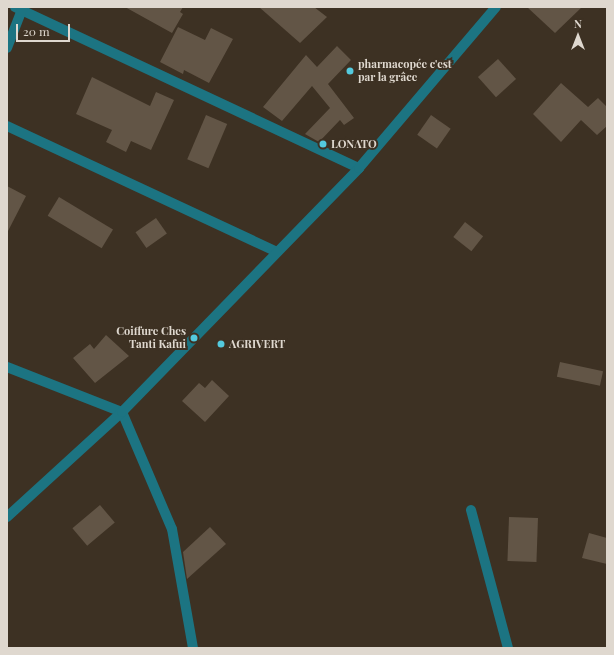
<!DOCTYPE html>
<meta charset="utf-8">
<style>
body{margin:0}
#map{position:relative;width:614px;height:655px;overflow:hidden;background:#3d3123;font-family:"Playfair Display",serif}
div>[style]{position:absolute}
.building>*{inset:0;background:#625546;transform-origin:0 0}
.minor>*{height:10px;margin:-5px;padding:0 5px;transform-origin:5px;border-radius:5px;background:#1c7482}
.dots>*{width:11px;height:11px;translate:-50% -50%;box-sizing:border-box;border:2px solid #3d3123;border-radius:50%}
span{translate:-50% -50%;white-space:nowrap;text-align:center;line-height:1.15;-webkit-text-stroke:4px #3d3123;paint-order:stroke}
.poi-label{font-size:11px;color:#dfd8cf;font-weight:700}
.left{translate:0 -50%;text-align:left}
.right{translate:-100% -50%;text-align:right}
.frame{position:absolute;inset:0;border:8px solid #dfd8cf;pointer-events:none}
.north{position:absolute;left:558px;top:16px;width:40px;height:40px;-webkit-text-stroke:3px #3d3123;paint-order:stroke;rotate:0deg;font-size:11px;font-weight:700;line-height:16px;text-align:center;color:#dfd8cf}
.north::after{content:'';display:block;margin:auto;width:14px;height:18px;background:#dfd8cf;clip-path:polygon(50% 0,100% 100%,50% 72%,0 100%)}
.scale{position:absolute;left:16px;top:24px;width:54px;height:18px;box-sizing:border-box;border:2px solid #dfd8cf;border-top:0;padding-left:5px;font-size:12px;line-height:14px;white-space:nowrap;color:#dfd8cf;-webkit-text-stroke:3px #3d3123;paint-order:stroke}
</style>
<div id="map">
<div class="building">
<i style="clip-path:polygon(125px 7px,183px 7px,180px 12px,183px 14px,172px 33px)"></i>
<i style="clip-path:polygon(259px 7px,314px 7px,327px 17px,300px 43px)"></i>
<i style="clip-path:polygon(527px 7px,582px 7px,555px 33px)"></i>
<i style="clip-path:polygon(178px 27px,205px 40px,211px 28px,233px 39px,209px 83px,184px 70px,183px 74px,160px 62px)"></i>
<i style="clip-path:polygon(337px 46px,351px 60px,328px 84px,354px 118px,344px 125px,340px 120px,319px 142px,305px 134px,330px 108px,312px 86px,282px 121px,263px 107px,306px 55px,317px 67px)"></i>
<i style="left:498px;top:59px;width:27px;height:27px;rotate:48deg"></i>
<i style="clip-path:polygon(92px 77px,150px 106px,156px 92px,174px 100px,151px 150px,131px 141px,126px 152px,106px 142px,112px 130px,76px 114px)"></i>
<i style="clip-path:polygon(561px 83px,588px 107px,598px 98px,607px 107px,607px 126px,597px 135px,581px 120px,561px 142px,533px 114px)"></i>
<i style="left:206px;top:115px;width:23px;height:48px;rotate:23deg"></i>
<i style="left:431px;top:115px;width:24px;height:24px;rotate:35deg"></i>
<i style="clip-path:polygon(7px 186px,26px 196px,7px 233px)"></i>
<i style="left:59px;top:197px;width:63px;height:22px;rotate:31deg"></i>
<i style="left:156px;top:218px;width:19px;height:25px;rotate:55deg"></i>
<i style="left:465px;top:222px;width:23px;height:19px;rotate:38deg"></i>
<i style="clip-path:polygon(106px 335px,129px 356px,95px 383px,73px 358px,90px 344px,94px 349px)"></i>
<i style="left:560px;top:362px;width:44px;height:15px;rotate:12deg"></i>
<i style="clip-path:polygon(212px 380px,229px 396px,205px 422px,182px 401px,199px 383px,205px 388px)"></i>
<i style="left:100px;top:505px;width:23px;height:36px;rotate:50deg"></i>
<i style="left:509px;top:517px;width:29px;height:44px;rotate:2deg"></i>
<i style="clip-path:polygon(210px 527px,226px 544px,187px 579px,183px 552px)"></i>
<i style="clip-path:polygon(589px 533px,607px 538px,607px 564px,582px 558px)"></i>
</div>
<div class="minor">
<i style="left:15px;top:7px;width:380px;rotate:25.1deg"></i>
<i style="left:7px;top:48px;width:44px;rotate:-68.7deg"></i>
<i style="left:7px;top:126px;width:298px;rotate:25deg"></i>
<i style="left:7px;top:367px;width:123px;rotate:21.4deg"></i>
<i style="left:122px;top:412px;width:127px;rotate:66.9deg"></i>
<i style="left:172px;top:529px;width:121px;rotate:80deg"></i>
<i style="left:471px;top:510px;width:143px;rotate:75deg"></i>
<i style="left:7px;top:517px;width:156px;rotate:-42.4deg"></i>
<i style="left:122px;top:412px;width:340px;rotate:-45.8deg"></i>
<i style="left:359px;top:168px;width:211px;rotate:-49.6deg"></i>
</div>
<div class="dots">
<i style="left:350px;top:71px;background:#54cade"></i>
<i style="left:323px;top:144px;background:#54cade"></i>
<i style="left:194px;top:338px;background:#54cade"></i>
<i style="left:221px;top:344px;background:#54cade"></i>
</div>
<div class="poi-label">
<span class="left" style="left:358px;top:71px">pharmacopée c'est<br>par la grâce</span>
<span class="left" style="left:331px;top:144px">LONATO</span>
<span class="right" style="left:186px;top:338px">Coiffure Ches<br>Tanti Kafui</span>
<span class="left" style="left:229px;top:344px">AGRIVERT</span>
</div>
<div class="frame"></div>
<div class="north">N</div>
<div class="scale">20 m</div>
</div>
